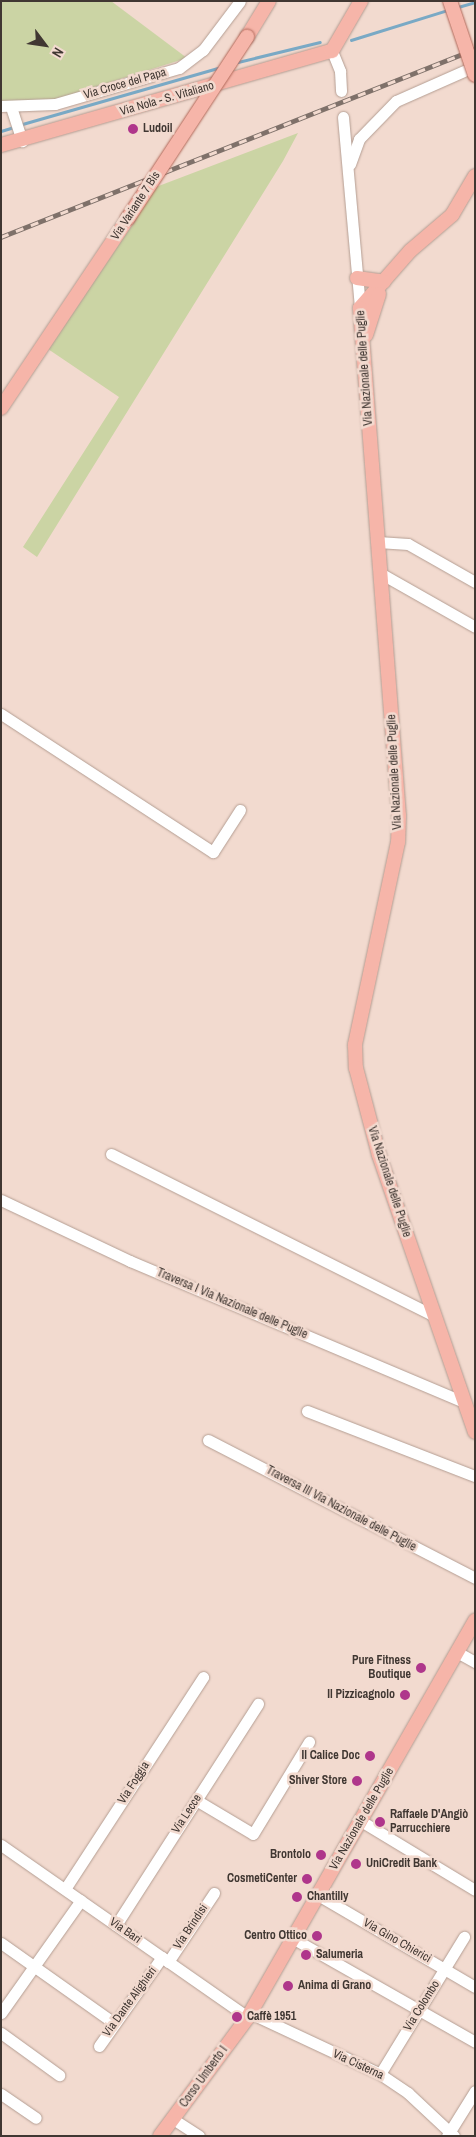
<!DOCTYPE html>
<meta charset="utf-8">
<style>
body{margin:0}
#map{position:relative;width:476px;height:2137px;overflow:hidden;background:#f2dacf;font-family:"Archivo Narrow",sans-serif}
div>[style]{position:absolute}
.green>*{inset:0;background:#cbd4a4}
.stream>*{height:2.5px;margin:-1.25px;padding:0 1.25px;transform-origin:1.25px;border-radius:1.25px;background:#79a9c5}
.roads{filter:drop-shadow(0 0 1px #b49e93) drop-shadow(0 0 1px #b49e93)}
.minor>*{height:11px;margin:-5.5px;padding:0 5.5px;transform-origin:5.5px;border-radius:5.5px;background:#fff}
.major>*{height:14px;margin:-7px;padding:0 7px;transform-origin:7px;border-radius:7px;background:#f6b5a9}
.rail>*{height:4.5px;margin-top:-2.25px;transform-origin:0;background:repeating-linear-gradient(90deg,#f2dacf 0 8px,#7f716a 0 16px);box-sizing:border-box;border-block:1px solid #7f716a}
.bridges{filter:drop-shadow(0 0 1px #b2695a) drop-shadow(0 0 1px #b2695a)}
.major-bridge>*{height:14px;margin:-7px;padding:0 7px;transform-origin:7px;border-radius:7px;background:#f6b5a9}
.dots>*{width:14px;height:14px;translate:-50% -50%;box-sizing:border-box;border:2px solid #f2dacf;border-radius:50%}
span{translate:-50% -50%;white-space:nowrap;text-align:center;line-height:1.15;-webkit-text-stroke:5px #f2dacf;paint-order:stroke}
.street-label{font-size:12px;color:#403732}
.poi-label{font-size:12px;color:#403732;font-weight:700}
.left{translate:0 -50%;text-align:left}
.right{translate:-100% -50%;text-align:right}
.frame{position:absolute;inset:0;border:2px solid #403732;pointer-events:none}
.north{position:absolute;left:20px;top:20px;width:50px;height:50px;-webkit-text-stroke:4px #f2dacf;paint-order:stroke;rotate:121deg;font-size:14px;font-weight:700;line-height:20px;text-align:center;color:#403732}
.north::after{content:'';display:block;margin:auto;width:18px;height:22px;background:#403732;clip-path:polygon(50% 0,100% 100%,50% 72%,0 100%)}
</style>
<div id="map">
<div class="green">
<i style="clip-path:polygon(1px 1px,111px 1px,187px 58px,44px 103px,1px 102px)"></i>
<i style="clip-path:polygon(298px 133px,283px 161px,37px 557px,23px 547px,119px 397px,48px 349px,156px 187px)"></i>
</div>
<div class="stream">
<i style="left:458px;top:7px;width:18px;rotate:-16deg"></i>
<i style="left:351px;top:40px;width:102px;rotate:-17.2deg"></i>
<i style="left:238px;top:62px;width:84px;rotate:-13.7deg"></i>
<i style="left:19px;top:125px;width:210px;rotate:-16deg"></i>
<i style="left:1px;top:131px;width:14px;rotate:-17deg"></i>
</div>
<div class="roads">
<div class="minor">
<i style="left:332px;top:51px;width:22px;rotate:68deg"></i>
<i style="left:340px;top:71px;width:20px;rotate:87deg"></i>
<i style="left:1px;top:106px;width:54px;rotate:-2.1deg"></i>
<i style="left:55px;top:104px;width:129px;rotate:-16.2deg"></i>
<i style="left:179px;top:68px;width:30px;rotate:-37deg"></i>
<i style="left:203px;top:50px;width:61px;rotate:-52.9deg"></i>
<i style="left:11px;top:107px;width:36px;rotate:72deg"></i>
<i style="left:343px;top:117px;width:192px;rotate:84.9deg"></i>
<i style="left:350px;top:164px;width:27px;rotate:-70deg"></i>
<i style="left:359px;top:139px;width:53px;rotate:-45.8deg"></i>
<i style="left:396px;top:101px;width:86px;rotate:-23.9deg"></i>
<i style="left:378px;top:542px;width:30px;rotate:4deg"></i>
<i style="left:408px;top:544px;width:77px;rotate:29.6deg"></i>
<i style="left:380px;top:573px;width:109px;rotate:29.6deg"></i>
<i style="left:1px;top:714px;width:253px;rotate:33.1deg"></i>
<i style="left:213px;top:852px;width:50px;rotate:-57.3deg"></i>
<i style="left:111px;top:1154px;width:361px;rotate:26.6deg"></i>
<i style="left:1px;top:1200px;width:143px;rotate:25.3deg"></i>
<i style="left:130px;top:1261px;width:363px;rotate:22.9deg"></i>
<i style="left:307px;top:1411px;width:180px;rotate:21.2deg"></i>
<i style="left:208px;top:1440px;width:301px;rotate:27.3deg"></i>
<i style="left:457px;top:1652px;width:21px;rotate:29deg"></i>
<i style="left:196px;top:1800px;width:66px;rotate:30.8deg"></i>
<i style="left:253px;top:1834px;width:108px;rotate:-58.7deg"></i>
<i style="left:361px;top:1821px;width:133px;rotate:31.2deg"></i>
<i style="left:1px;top:1845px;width:301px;rotate:34.9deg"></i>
<i style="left:65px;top:1889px;width:253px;rotate:-56.9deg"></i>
<i style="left:318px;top:1895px;width:182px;rotate:30.4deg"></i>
<i style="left:116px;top:1925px;width:263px;rotate:-57.3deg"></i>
<i style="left:294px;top:1939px;width:208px;rotate:29.6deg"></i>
<i style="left:1px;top:1943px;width:138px;rotate:35.3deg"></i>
<i style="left:168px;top:1962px;width:83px;rotate:-56.3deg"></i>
<i style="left:1px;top:2013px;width:138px;rotate:-54.7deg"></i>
<i style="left:250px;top:2013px;width:144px;rotate:25.1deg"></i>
<i style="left:380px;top:2074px;width:34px;rotate:34deg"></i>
<i style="left:408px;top:2093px;width:63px;rotate:43.1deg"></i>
<i style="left:1px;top:2033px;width:72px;rotate:35.9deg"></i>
<i style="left:99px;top:2046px;width:109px;rotate:-54.7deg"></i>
<i style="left:380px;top:2074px;width:161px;rotate:-58.5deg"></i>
<i style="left:1px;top:2094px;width:42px;rotate:34.4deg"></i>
<i style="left:173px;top:2119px;width:31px;rotate:33deg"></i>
<i style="left:447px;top:2136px;width:53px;rotate:-58.1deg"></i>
</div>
<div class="major">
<i style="left:247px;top:37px;width:42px;rotate:-58.6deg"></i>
<i style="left:1px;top:145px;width:344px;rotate:-15.9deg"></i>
<i style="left:332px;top:51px;width:58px;rotate:-59.9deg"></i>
<i style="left:475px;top:176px;width:45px;rotate:120.5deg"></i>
<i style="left:452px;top:215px;width:55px;rotate:139.4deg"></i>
<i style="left:410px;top:251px;width:76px;rotate:131.3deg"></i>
<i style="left:360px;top:308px;width:509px;rotate:85.61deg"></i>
<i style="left:399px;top:816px;width:26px;rotate:92deg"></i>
<i style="left:398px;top:842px;width:208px;rotate:102deg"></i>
<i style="left:355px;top:1045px;width:23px;rotate:88deg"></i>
<i style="left:356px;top:1068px;width:90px;rotate:75.2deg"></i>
<i style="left:379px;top:1155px;width:293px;rotate:70.9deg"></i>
<i style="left:357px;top:278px;width:27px;rotate:8deg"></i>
<i style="left:366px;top:335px;width:43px;rotate:-72.4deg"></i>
<i style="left:1px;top:408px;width:229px;rotate:-56.2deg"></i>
<i style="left:160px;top:2136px;width:148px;rotate:-53.5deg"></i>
<i style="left:248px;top:2017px;width:457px;rotate:-60.2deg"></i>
</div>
</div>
<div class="rail">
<i style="left:1px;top:237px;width:510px;rotate:-21.63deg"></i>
</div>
<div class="bridges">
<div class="major-bridge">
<i style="left:450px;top:1px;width:78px;rotate:71.3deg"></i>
<i style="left:128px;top:218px;width:217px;rotate:-56.7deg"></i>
</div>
</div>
<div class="dots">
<i style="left:133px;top:129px;background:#af368b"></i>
<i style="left:421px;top:1668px;background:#af368b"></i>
<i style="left:405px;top:1695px;background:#af368b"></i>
<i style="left:370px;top:1756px;background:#af368b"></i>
<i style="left:357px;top:1781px;background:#af368b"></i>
<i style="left:380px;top:1822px;background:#af368b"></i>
<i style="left:321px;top:1855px;background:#af368b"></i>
<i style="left:356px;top:1864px;background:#af368b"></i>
<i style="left:307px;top:1879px;background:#af368b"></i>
<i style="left:297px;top:1897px;background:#af368b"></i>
<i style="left:317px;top:1936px;background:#af368b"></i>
<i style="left:306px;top:1955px;background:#af368b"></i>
<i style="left:288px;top:1986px;background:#af368b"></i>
<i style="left:237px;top:2017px;background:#af368b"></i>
</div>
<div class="street-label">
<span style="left:125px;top:84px;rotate:-16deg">Via Croce del Papa</span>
<span style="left:167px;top:99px;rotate:-16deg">Via Nola - S. Vitaliano</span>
<span style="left:136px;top:206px;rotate:-57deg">Via Variante 7 Bis</span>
<span style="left:365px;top:368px;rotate:-94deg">Via Nazionale delle Puglie</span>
<span style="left:395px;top:772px;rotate:-93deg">Via Nazionale delle Puglie</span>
<span style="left:389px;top:1182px;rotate:72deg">Via Nazionale delle Puglie</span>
<span style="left:232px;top:1304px;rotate:23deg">Traversa I Via Nazionale delle Puglie</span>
<span style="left:341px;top:1509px;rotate:28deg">Traversa III Via Nazionale delle Puglie</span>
<span style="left:134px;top:1783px;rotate:-57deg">Via Foggia</span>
<span style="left:187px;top:1814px;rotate:-57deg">Via Lecce</span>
<span style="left:362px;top:1819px;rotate:-60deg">Via Nazionale delle Puglie</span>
<span style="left:191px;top:1927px;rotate:-56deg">Via Brindisi</span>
<span style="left:125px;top:1931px;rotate:35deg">Via Bari</span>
<span style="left:397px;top:1941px;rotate:30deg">Via Gino Chierici</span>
<span style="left:130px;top:2002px;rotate:-54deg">Via Dante Alighieri</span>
<span style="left:422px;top:2006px;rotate:-58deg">Via Colombo</span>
<span style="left:358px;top:2065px;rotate:25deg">Via Cisterna</span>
<span style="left:204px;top:2077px;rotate:-54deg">Corso Umberto I</span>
</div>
<div class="poi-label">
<span class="left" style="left:143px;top:129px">Ludoil</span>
<span class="right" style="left:411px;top:1668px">Pure Fitness<br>Boutique</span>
<span class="right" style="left:395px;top:1695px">Il Pizzicagnolo</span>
<span class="right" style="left:360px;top:1756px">Il Calice Doc</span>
<span class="right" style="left:347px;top:1781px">Shiver Store</span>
<span class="left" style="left:390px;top:1822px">Raffaele D'Angiò<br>Parrucchiere</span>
<span class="right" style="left:311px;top:1855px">Brontolo</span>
<span class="left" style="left:366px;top:1864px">UniCredit Bank</span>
<span class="right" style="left:297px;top:1879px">CosmetiCenter</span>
<span class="left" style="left:307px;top:1897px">Chantilly</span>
<span class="right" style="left:307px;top:1936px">Centro Ottico</span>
<span class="left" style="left:316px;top:1955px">Salumeria</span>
<span class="left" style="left:298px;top:1986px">Anima di Grano</span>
<span class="left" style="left:247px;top:2017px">Caffè 1951</span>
</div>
<div class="frame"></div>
<div class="north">N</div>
</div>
